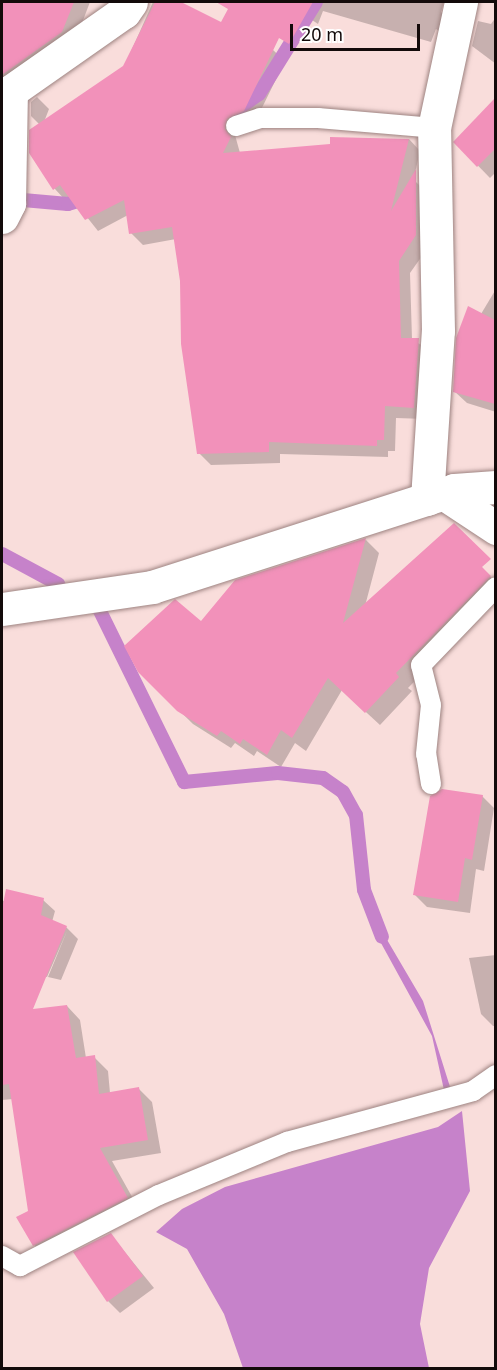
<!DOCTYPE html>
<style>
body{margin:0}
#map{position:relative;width:497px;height:1370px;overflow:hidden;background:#f9dddb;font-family:"Noto Sans",sans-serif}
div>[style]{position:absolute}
.water>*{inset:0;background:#c682ca}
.shadow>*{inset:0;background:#0003}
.stream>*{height:14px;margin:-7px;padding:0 7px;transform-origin:7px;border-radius:7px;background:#c682ca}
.building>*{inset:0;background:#f291ba}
.roads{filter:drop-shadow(0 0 2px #9d8381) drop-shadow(0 0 2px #9d8381)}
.service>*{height:20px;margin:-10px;padding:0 10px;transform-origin:10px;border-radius:10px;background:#fff}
.minor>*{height:33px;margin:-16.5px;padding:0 16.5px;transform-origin:16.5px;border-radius:16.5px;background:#fff}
span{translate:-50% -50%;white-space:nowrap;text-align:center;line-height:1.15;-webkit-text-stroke:5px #fff;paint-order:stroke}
.frame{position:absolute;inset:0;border:3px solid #130a0a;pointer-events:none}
.scale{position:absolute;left:290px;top:24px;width:130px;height:27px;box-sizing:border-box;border:3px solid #130a0a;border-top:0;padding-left:8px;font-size:18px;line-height:21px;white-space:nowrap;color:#130a0a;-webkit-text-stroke:4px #fff;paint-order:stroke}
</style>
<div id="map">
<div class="water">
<i style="clip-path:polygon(376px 921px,423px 1001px,451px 1090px,444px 1090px,432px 1036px,370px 923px)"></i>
<i style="clip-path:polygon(462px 1111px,470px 1191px,429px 1268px,420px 1324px,429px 1368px,243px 1368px,224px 1314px,187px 1249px,156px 1232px,182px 1209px,225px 1187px,438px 1127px)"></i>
</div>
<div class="shadow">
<i style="clip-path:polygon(2px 2px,90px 2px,74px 44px,5px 95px,2px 168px)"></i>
<i style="clip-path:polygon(153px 2px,178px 2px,273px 50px,285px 61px,255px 122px,235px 135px,240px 153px,409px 139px,420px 151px,412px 186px,416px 182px,427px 193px,427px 249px,410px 273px,412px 339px,430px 351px,425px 419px,396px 418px,395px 451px,388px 451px,388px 457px,280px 454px,280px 463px,211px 465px,199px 453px,176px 239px,143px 245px,131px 233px,128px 215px,98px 231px,71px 197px,66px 201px,55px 189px,30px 153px,39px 124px,31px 116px,31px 102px,37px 97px,49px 109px,44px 122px,124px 67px)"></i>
<i style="clip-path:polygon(285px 2px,444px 2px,441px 12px,451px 22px,448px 37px,436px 29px,431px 42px,323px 11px,318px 24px)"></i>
<i style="clip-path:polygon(496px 17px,496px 64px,472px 46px,478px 21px,491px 24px)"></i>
<i style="clip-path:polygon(496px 100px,496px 172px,490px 178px,455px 142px)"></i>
<i style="clip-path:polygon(496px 289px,496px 412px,467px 403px,454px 391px,481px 314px)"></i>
<i style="clip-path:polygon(366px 540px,379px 553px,365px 606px,461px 544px,496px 583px,496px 598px,408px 688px,412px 691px,380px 725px,342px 690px,306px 751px,295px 743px,281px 767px,257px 751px,254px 756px,235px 743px,231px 748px,193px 724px,139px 671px,201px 623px,236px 581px)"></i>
<i style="clip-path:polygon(482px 796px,494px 808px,484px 871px,476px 869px,470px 913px,427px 907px,415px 895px)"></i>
<i style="clip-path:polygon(43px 900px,55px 911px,52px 922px,66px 927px,78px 939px,61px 980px,48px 977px,67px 931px,47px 977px,2px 966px,2px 901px)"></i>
<i style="clip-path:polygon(496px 955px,496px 1026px,493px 1026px,481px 1014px,469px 958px)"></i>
<i style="clip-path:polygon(67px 1006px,80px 1020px,86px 1058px,94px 1057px,108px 1071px,110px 1093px,138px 1088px,152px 1102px,161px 1153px,112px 1161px,140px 1211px,48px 1258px,34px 1245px,13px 1099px,2px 1100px,2px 1015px)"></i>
<i style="clip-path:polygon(111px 1235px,154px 1288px,120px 1313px,108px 1301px)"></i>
</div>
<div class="stream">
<i style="left:234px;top:112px;width:31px;rotate:-36deg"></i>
<i style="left:259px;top:94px;width:108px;rotate:-58.2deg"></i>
<i style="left:23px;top:200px;width:45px;rotate:5.1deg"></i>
<i style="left:68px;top:204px;width:21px;rotate:-17deg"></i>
<i style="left:2px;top:554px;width:64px;rotate:28.2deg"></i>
<i style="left:99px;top:609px;width:193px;rotate:63.8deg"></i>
<i style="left:184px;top:782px;width:94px;rotate:-5.5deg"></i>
<i style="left:278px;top:773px;width:45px;rotate:6.3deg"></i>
<i style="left:323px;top:778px;width:24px;rotate:35deg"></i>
<i style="left:343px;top:792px;width:26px;rotate:61deg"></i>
<i style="left:356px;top:815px;width:75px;rotate:83.9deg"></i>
<i style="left:364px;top:890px;width:50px;rotate:69deg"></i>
</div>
<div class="building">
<i style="clip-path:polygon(2px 2px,74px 2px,62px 32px,2px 75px)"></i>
<i style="clip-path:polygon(155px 2px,181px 2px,221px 22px,228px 9px,216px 2px,313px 2px,289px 44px,279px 38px,244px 111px,227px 119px,225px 129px,231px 137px,223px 153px,330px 144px,330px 137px,409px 139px,391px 211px,416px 169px,416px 235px,399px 261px,401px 338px,419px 338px,414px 408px,385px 406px,384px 440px,377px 440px,377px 446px,269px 442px,269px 452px,197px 454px,181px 344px,180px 281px,172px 227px,129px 234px,124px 200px,85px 220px,60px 185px,53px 190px,29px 153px,29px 130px,123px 66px)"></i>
<i style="clip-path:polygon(495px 98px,495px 149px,477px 167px,453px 142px)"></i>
<i style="clip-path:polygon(468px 306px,495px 320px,495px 404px,453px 392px,456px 338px)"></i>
<i style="clip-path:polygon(454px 523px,491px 559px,482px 567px,491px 576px,396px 673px,399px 677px,365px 713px,328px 678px,292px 738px,281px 730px,267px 755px,243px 739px,240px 744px,221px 731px,217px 736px,177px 711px,138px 672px,124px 646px,175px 599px,201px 621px,235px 580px,366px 538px,343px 623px)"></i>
<i style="clip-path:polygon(442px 789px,483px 795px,472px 860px,465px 858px,458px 902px,413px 895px,430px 796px)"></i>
<i style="clip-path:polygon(6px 889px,44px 898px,41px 915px,67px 926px,33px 1009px,67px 1005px,76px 1058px,95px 1055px,99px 1094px,139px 1087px,148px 1140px,100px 1148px,128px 1198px,33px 1246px,16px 1217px,28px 1211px,9px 1084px,2px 1085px,2px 909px)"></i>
<i style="clip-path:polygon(111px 1233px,143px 1276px,107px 1302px,73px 1252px)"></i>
</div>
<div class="roads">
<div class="service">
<i style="left:236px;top:126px;width:25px;rotate:-18deg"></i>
<i style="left:260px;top:118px;width:58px"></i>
<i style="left:318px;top:118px;width:116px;rotate:4.9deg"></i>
<i style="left:431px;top:784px;width:30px;rotate:-99deg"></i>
<i style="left:426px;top:754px;width:49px;rotate:-84.2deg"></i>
<i style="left:431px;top:705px;width:41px;rotate:-104deg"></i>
<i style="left:421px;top:665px;width:108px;rotate:-46.1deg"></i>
<i style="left:2px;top:1256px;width:21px;rotate:29deg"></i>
<i style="left:20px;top:1266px;width:156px;rotate:-27.1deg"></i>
<i style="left:159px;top:1195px;width:139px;rotate:-22.5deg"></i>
<i style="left:287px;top:1142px;width:193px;rotate:-15.3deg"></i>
<i style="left:473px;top:1091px;width:28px;rotate:-35deg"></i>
</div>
<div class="minor">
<i style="left:2px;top:217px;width:16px;rotate:-63deg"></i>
<i style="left:9px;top:203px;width:112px;rotate:-89deg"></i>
<i style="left:11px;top:91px;width:138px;rotate:-35deg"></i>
<i style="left:124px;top:12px;width:12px;rotate:-55deg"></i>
<i style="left:443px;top:493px;width:64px;rotate:33.4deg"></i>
<i style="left:427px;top:499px;width:168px;rotate:-86.3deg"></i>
<i style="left:438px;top:331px;width:203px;rotate:-91.1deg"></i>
<i style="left:434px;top:128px;width:129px;rotate:-77.9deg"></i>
<i style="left:2px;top:609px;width:152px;rotate:-8.3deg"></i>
<i style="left:152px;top:587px;width:317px;rotate:-17.8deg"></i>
<i style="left:454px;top:490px;width:42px;rotate:-4.1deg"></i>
</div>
</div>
<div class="frame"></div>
<div class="scale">20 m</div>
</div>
